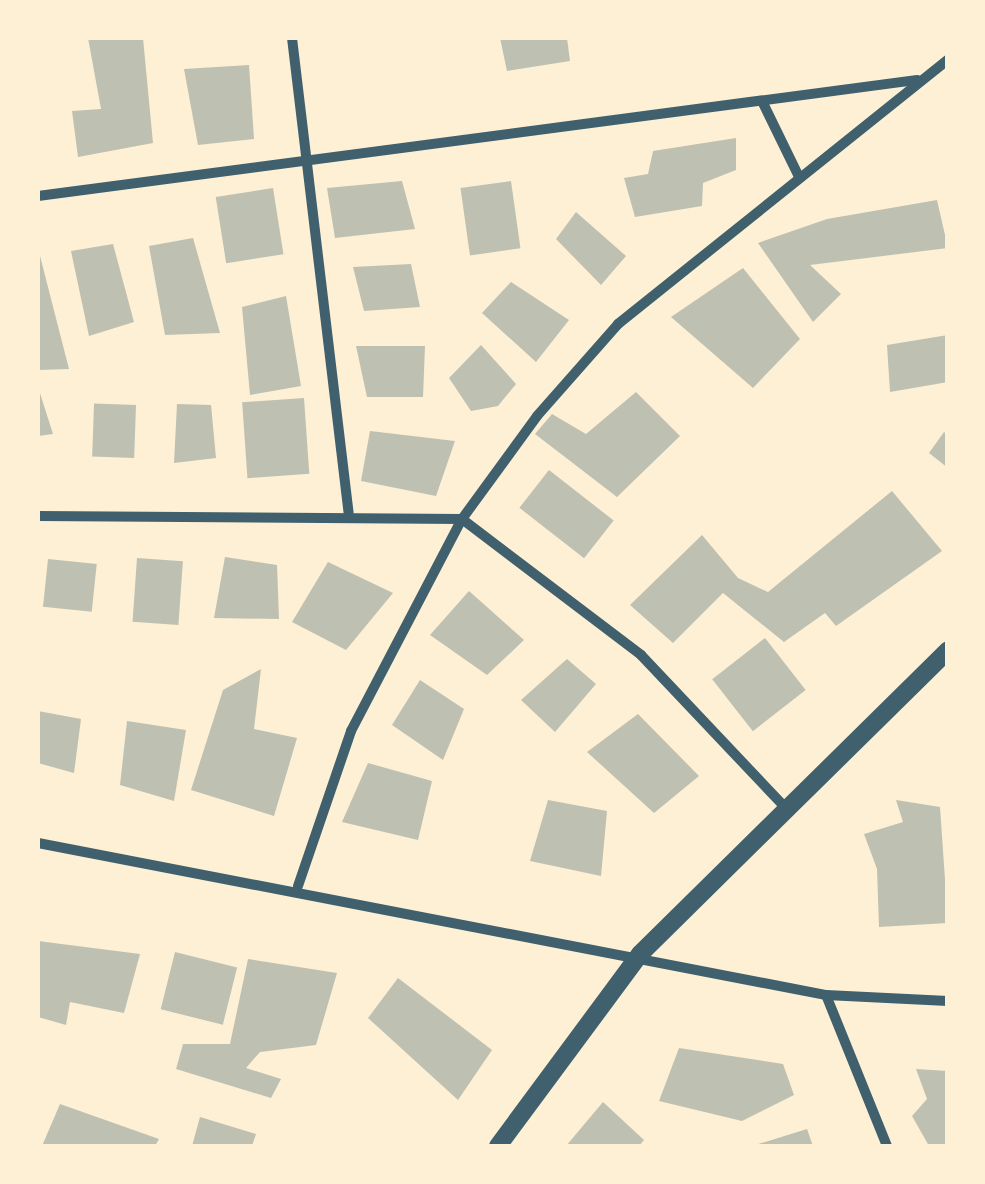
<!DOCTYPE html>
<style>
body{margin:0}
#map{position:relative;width:985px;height:1184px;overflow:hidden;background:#fdf0d5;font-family:Barlow,sans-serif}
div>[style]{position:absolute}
.building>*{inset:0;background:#bec0b2;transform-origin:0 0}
.minor>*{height:10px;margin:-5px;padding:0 5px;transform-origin:5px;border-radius:5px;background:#3f606c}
.tertiary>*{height:18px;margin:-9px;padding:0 9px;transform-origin:9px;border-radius:9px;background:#3f606c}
span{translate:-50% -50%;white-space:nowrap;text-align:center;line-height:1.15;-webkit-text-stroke:10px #fdf0d5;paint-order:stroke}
.frame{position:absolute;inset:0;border:40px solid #fdf0d5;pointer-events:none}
</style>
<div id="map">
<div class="building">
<i style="clip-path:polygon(88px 38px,143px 38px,153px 143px,78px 157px,72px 111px,101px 109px)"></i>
<i style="clip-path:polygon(500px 38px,567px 38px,570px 61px,507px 71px)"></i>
<i style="clip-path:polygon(249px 65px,254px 139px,198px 145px,184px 69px)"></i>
<i style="clip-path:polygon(736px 138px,736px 170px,703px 183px,702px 206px,635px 217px,624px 178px,648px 174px,653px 151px)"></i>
<i style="clip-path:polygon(402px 181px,415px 229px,335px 238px,327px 188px)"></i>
<i style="left:511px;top:181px;width:68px;height:51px;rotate:82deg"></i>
<i style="left:273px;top:188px;width:67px;height:58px;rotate:81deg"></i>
<i style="clip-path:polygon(937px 200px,948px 248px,810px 265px,841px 294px,813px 322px,758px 243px,827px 219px)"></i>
<i style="clip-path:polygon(576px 212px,626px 256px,601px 285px,556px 239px)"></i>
<i style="clip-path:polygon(193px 238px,220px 333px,165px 335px,149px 246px)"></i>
<i style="clip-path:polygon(113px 244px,134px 322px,89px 336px,71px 251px)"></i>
<i style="clip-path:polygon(38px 252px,39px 252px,69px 369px,38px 370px)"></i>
<i style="clip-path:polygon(411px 264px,420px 307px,364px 311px,353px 267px)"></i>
<i style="clip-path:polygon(743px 268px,800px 339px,753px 388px,671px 317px)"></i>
<i style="clip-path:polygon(511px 282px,569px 320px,536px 362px,482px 313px)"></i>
<i style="clip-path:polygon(286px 296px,301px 386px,250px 395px,242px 307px)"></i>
<i style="clip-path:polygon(948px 335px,948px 382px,890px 392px,887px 345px)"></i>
<i style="clip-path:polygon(481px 345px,516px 384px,498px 406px,471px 411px,449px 378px)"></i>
<i style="clip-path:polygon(356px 346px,425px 346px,423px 397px,367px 397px)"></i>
<i style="clip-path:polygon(38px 387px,53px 434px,38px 436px)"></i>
<i style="clip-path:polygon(636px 392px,680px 436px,617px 497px,535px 434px,552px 414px,586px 434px)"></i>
<i style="left:304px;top:398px;width:76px;height:62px;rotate:86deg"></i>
<i style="clip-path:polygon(177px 404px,211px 405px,216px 458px,174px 463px)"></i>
<i style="left:136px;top:405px;width:53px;height:42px;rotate:92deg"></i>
<i style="clip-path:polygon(370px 431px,455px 441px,436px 496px,361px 481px)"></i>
<i style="clip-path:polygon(944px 432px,948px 435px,948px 468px,929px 453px)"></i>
<i style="left:549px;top:470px;width:82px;height:48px;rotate:38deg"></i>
<i style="clip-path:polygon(892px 491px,942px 551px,836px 626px,825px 613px,784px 642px,723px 593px,673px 643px,630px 605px,702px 535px,738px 578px,768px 592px)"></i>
<i style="clip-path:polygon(225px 557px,277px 565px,279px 619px,214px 618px)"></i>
<i style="left:137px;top:558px;width:46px;height:64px;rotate:4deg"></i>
<i style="left:48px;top:559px;width:49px;height:48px;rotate:6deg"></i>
<i style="clip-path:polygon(328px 562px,393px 593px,346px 650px,292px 622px)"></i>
<i style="clip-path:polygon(469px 591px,524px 640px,487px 675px,430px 635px)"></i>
<i style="left:765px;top:638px;width:66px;height:67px;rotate:52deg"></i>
<i style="clip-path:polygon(567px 659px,596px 684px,555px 732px,521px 700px)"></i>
<i style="clip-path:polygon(261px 669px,254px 729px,297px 738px,274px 816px,191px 790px,223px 690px)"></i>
<i style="clip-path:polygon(420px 680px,464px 709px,443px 760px,392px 725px)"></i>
<i style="clip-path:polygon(38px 711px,81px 719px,74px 773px,38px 763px)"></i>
<i style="clip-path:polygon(638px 714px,699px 776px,654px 813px,587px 752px)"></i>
<i style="clip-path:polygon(127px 721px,186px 730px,174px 801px,120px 785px)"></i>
<i style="clip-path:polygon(368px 763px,432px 781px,418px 840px,342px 822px)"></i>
<i style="clip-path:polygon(548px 800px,607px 811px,601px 876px,530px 861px)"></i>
<i style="clip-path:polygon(896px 800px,940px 807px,948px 923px,879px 927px,877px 869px,864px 834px,903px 822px)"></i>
<i style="clip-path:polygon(38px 941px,140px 954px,124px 1013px,70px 1002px,66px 1025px,38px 1017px)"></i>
<i style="left:175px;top:952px;width:64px;height:59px;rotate:14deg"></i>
<i style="clip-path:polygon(248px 959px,337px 973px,316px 1045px,260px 1052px,246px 1068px,281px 1079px,271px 1098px,176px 1069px,183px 1044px,230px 1044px)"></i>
<i style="clip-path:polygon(398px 978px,492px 1050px,458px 1100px,368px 1018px)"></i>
<i style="clip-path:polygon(679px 1048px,783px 1064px,794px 1095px,742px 1121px,659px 1101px)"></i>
<i style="clip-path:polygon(916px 1069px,948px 1071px,948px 1146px,929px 1146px,912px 1116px,927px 1099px)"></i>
<i style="clip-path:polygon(603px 1102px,644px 1140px,639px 1146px,566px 1146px)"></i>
<i style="clip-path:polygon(60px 1104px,159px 1139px,155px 1146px,42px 1146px)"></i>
<i style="clip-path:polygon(200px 1117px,256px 1134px,252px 1146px,192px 1146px)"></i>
<i style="clip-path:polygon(807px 1129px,813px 1146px,752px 1146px)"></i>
</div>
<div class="minor">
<i style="left:292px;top:38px;width:478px;rotate:83.2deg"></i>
<i style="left:762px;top:101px;width:85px;rotate:64deg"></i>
<i style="left:38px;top:196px;width:887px;rotate:-7.52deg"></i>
<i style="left:38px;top:516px;width:424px;rotate:0.4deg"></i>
<i style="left:462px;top:519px;width:225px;rotate:37.2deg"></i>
<i style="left:641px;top:655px;width:207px;rotate:46.6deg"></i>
<i style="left:38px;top:843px;width:803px;rotate:10.92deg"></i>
<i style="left:826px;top:995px;width:122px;rotate:2.8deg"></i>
<i style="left:298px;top:886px;width:164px;rotate:-71.1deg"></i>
<i style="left:351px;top:731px;width:239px;rotate:-62.4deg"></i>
<i style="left:462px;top:519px;width:127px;rotate:-53.9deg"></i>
<i style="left:537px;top:416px;width:123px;rotate:-48.6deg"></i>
<i style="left:618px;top:324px;width:423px;rotate:-38.7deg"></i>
<i style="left:826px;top:995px;width:163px;rotate:68deg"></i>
</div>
<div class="tertiary">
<i style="left:498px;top:1146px;width:239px;rotate:-53.5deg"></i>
<i style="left:640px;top:954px;width:433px;rotate:-44.6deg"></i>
</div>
<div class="frame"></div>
</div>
